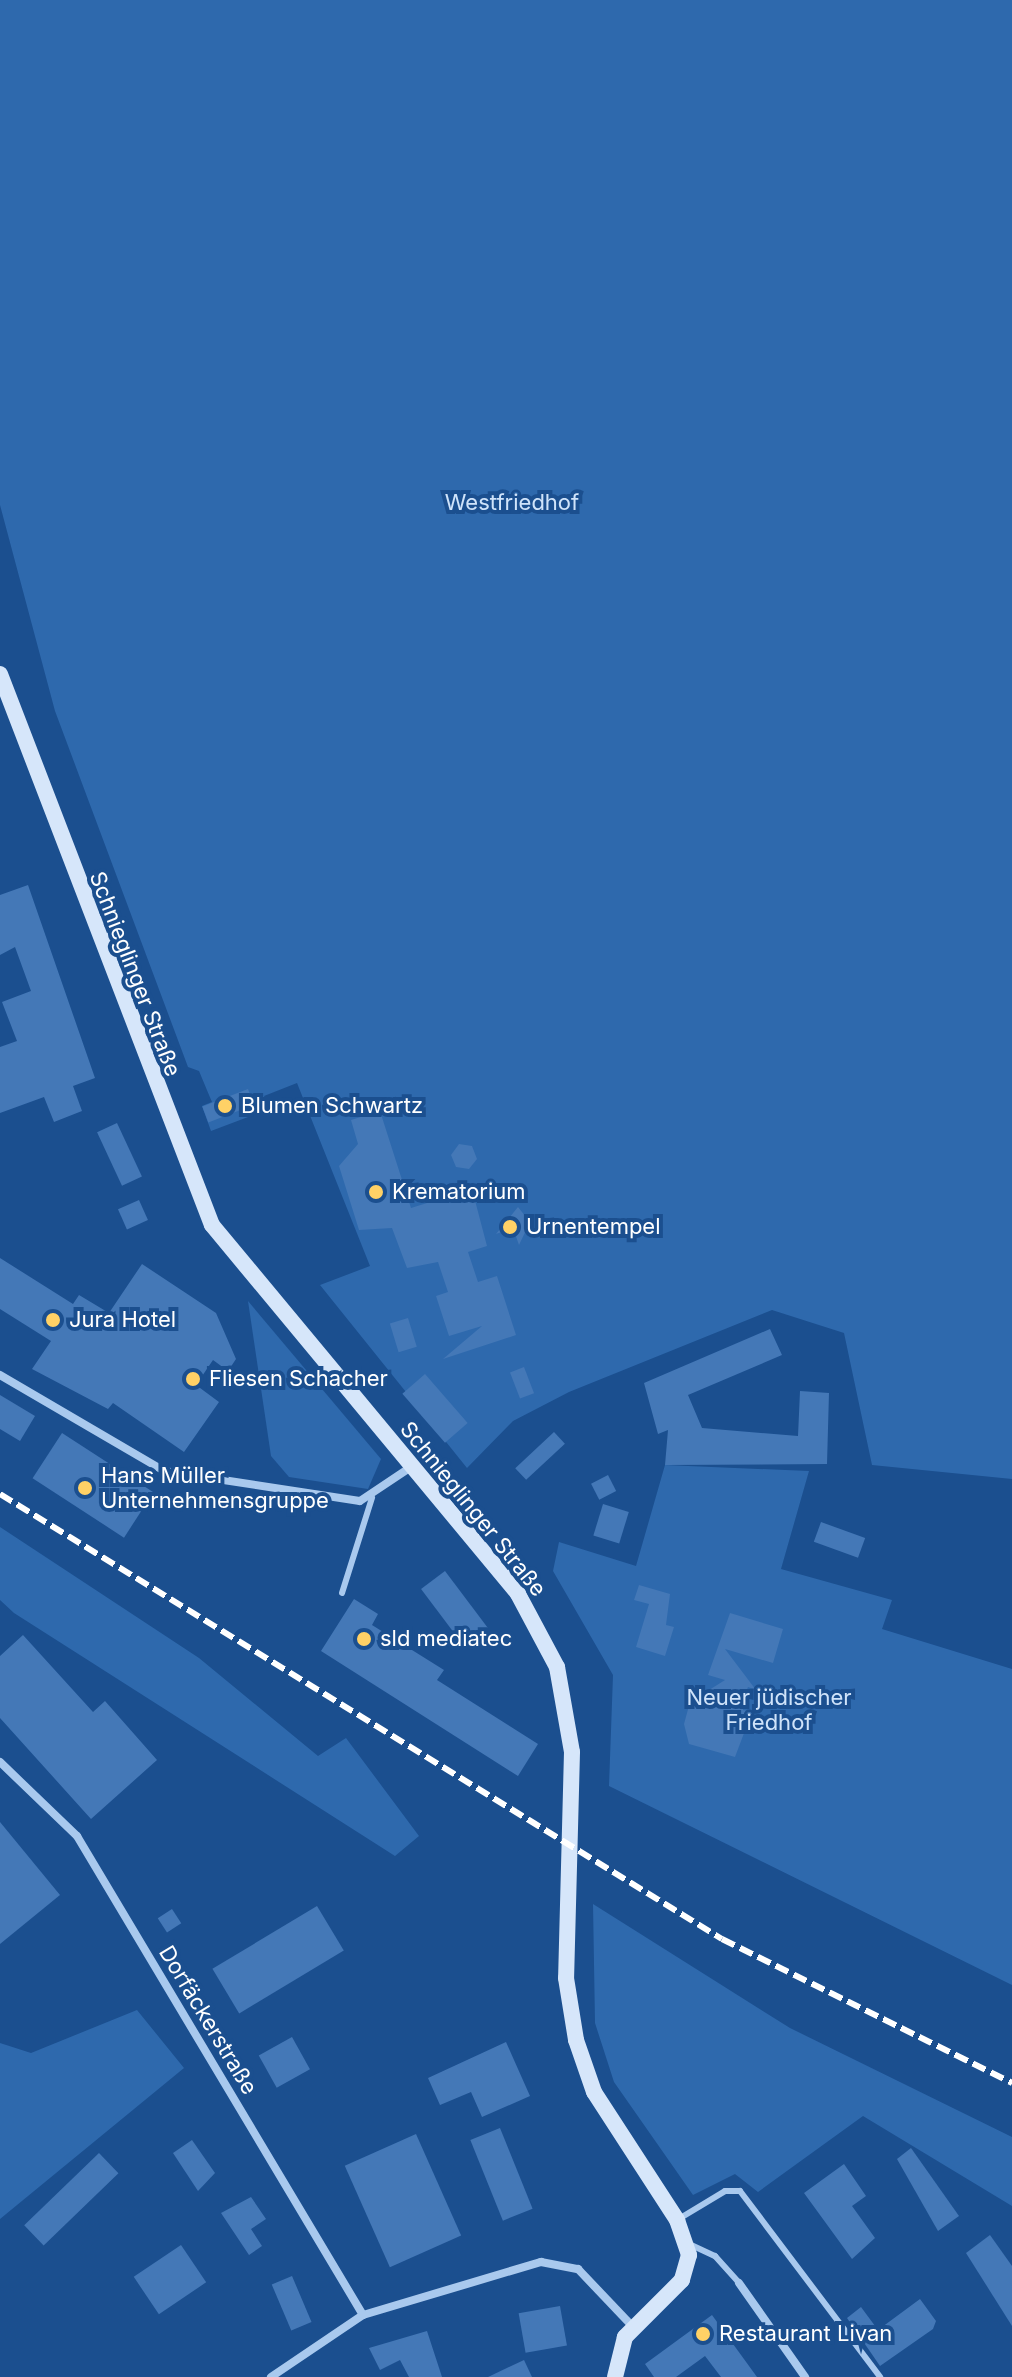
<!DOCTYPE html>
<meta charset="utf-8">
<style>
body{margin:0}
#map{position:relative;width:1012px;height:2377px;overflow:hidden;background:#1b4f8f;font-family:Inter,sans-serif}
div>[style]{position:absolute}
.green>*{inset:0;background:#2e69ad}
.building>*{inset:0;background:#4478b7;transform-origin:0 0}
.service>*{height:6px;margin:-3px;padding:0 3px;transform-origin:3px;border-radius:3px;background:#a9c9ee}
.minor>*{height:8px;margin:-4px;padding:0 4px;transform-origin:4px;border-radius:4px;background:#a9c9ee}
.secondary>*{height:16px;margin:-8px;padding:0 8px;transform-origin:8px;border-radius:8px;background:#d6e6fa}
.rail>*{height:6px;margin-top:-3px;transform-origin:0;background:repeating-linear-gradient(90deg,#fff 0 14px,transparent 0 20px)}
.dots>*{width:22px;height:22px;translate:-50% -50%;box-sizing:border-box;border:4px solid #1b4f8f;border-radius:50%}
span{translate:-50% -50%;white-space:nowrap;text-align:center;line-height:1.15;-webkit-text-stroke:8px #1b4f8f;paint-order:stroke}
.park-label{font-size:22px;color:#cfe3fa}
.street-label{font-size:22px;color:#fff}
.poi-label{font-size:22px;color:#fff}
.left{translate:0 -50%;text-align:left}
</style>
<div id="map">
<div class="green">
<i style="clip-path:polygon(0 0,1012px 0,1012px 1479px,872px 1465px,844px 1333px,772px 1310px,569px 1392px,513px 1421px,467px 1468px,320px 1285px,370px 1266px,297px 1083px,264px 1096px,269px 1109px,211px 1131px,202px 1106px,212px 1102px,209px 1095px,199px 1071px,188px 1067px,55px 711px,0 505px)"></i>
<i style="clip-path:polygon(248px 1301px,381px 1459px,368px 1489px,289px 1477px,271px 1456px)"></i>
<i style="clip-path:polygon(665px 1465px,809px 1471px,781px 1569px,892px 1600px,882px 1629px,1012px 1669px,1012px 1985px,609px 1786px,613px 1675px,553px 1571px,559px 1542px,636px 1566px)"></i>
<i style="clip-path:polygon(0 1527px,199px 1658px,318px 1756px,346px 1738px,419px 1836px,395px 1856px,14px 1613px,0 1600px)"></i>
<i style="clip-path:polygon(593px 1904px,790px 2028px,1012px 2137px,1012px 2206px,863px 2116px,758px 2192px,735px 2174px,693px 2195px,614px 2082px,595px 2023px)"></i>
<i style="clip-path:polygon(137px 2010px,184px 2068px,0 2219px,0 2043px,31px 2053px)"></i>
</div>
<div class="building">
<i style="clip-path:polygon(28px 885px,95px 1078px,73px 1086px,82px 1111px,54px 1122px,44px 1097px,0 1113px,0 1047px,17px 1041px,2px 1002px,31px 991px,15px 947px,0 955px,0 895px)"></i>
<i style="left:248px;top:1089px;width:17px;height:49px;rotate:69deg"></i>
<i style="clip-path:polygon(380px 1111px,411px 1208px,472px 1189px,487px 1246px,468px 1252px,478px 1282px,497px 1276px,516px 1335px,443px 1359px,482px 1326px,449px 1336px,436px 1296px,448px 1292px,438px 1262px,407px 1268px,392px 1228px,359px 1230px,339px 1166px,358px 1144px,351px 1120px)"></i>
<i style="left:117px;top:1123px;width:59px;height:22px;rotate:65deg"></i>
<i style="clip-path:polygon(459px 1144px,472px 1146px,477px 1159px,469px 1169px,456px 1167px,451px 1155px)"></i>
<i style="left:139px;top:1200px;width:22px;height:23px;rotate:66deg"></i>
<i style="clip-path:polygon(518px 1207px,530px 1222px,519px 1245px,513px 1228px,496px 1234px)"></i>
<i style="clip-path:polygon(0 1258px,73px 1304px,79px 1295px,109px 1313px,142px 1264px,216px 1313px,236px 1359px,228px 1371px,213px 1360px,196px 1385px,219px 1402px,184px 1452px,113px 1403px,108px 1409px,32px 1369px,51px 1341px,0 1309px)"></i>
<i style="left:408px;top:1318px;width:30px;height:19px;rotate:73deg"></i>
<i style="clip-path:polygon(770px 1329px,782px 1355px,688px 1395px,702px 1428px,798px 1436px,800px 1391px,829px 1393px,827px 1464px,665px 1465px,668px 1430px,658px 1434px,644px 1383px)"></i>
<i style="left:524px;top:1367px;width:28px;height:15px;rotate:69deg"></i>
<i style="left:425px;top:1374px;width:65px;height:30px;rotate:49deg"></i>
<i style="clip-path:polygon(0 1395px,35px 1416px,20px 1441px,0 1429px)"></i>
<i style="left:554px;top:1432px;width:16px;height:53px;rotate:47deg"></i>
<i style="left:62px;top:1433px;width:109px;height:54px;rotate:33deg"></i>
<i style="left:608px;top:1475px;width:18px;height:19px;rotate:63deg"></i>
<i style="left:603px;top:1504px;width:27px;height:33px;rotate:17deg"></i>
<i style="left:821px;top:1522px;width:47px;height:21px;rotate:20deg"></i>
<i style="left:445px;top:1571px;width:71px;height:30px;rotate:53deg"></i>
<i style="clip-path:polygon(639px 1585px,670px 1594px,666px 1625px,674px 1627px,665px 1656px,636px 1647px,649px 1604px,634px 1600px)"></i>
<i style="clip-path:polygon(354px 1599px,378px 1614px,372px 1625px,444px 1670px,437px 1680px,538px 1744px,518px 1776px,321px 1651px)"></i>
<i style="clip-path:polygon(730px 1613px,783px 1629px,773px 1663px,725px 1649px,756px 1690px,748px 1687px,743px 1700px,743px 1710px,752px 1712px,735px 1757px,689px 1744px,684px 1724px,690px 1702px,725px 1680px,708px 1675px)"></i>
<i style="clip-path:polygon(23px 1635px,93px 1712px,105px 1701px,157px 1760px,91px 1819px,0 1718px,0 1656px)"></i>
<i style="clip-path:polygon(0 1822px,60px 1895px,0 1944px)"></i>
<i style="left:317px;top:1906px;width:52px;height:122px;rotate:59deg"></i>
<i style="left:172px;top:1909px;width:17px;height:17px;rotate:57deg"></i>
<i style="left:292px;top:2037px;width:37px;height:38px;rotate:61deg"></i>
<i style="clip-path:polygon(506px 2042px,530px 2096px,482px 2117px,471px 2092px,440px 2105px,428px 2078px)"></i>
<i style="left:500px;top:2128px;width:87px;height:32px;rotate:68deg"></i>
<i style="left:416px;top:2134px;width:111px;height:78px;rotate:66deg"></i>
<i style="clip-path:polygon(192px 2140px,215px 2173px,198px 2191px,173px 2153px)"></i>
<i style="clip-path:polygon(911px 2148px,959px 2216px,938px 2231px,897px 2159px)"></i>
<i style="left:99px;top:2153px;width:28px;height:104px;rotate:46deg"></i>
<i style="clip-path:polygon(844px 2164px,866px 2196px,852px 2206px,875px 2238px,852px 2259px,804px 2193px)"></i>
<i style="clip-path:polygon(251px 2197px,266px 2219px,251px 2229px,262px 2246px,249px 2255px,221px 2213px)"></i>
<i style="clip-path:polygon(990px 2235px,1012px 2266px,1012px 2326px,966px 2253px)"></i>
<i style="left:181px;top:2245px;width:45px;height:57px;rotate:56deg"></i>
<i style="left:292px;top:2276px;width:50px;height:22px;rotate:67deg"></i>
<i style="clip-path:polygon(920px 2299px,936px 2321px,933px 2329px,880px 2366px,847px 2318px,861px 2307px,878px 2330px)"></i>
<i style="left:560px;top:2306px;width:40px;height:42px;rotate:80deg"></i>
<i style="clip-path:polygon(712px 2315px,757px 2377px,721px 2377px,705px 2356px,676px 2377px,654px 2377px,645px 2364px)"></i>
<i style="clip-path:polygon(427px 2331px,442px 2377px,409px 2377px,400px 2360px,380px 2370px,369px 2348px)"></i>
<i style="clip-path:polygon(524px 2360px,532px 2377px,488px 2377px)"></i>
</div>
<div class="service">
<i style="left:342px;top:1593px;width:100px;rotate:-72.5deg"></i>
<i style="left:677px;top:2220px;width:56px;rotate:-31.1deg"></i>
<i style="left:725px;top:2191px;width:15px"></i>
<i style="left:740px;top:2191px;width:233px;rotate:53deg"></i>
<i style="left:689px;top:2244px;width:29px;rotate:25deg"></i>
<i style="left:715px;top:2256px;width:36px;rotate:48deg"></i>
</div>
<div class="minor">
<i style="left:0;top:1375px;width:190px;rotate:30.3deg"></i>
<i style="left:164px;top:1471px;width:198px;rotate:8.7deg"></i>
<i style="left:360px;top:1501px;width:61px;rotate:-33.7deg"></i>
<i style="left:0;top:1762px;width:107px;rotate:43.9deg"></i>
<i style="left:77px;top:1836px;width:558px;rotate:59.16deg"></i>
<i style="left:739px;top:2283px;width:115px;rotate:54.9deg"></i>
<i style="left:271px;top:2377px;width:111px;rotate:-34deg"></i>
<i style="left:363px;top:2315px;width:186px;rotate:-16.6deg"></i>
<i style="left:541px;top:2262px;width:38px;rotate:11deg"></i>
<i style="left:578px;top:2269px;width:79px;rotate:46.5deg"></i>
</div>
<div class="secondary">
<i style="left:0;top:674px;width:590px;rotate:68.96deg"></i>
<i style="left:212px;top:1225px;width:479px;rotate:50.3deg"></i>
<i style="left:518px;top:1594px;width:83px;rotate:61.9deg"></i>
<i style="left:557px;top:1667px;width:86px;rotate:80deg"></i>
<i style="left:572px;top:1752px;width:226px;rotate:91.5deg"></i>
<i style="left:566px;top:1978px;width:63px;rotate:80.8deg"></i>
<i style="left:576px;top:2040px;width:55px;rotate:70.9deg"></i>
<i style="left:594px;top:2092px;width:153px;rotate:57deg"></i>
<i style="left:677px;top:2220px;width:37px;rotate:71deg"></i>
<i style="left:689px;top:2255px;width:26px;rotate:106deg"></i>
<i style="left:682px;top:2280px;width:81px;rotate:135deg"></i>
<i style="left:625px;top:2337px;width:41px;rotate:104deg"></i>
</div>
<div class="rail">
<i style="left:0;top:1494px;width:848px;rotate:31.65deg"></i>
<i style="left:722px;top:1939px;width:324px;rotate:26.4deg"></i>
</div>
<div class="dots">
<i style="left:225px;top:1106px;background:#ffd166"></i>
<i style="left:376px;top:1192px;background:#ffd166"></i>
<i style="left:510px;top:1227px;background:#ffd166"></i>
<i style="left:53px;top:1320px;background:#ffd166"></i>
<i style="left:193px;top:1379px;background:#ffd166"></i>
<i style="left:85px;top:1488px;background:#ffd166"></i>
<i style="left:364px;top:1639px;background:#ffd166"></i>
<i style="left:703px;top:2334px;background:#ffd166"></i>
</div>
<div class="park-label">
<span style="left:512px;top:503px">Westfriedhof</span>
<span style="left:769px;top:1710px">Neuer jüdischer<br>Friedhof</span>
</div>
<div class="street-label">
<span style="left:135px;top:974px;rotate:69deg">Schnieglinger Straße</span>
<span style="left:473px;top:1509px;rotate:51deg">Schnieglinger Straße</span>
<span style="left:208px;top:2020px;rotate:59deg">Dorfäckerstraße</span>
</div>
<div class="poi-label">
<span class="left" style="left:241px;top:1106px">Blumen Schwartz</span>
<span class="left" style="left:392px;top:1192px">Krematorium</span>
<span class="left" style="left:526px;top:1227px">Urnentempel</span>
<span class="left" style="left:69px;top:1320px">Jura Hotel</span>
<span class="left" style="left:209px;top:1379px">Fliesen Schacher</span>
<span class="left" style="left:101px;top:1488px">Hans Müller<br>Unternehmensgruppe</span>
<span class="left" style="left:380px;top:1639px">sld mediatec</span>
<span class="left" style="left:719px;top:2334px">Restaurant Livan</span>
</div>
</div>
